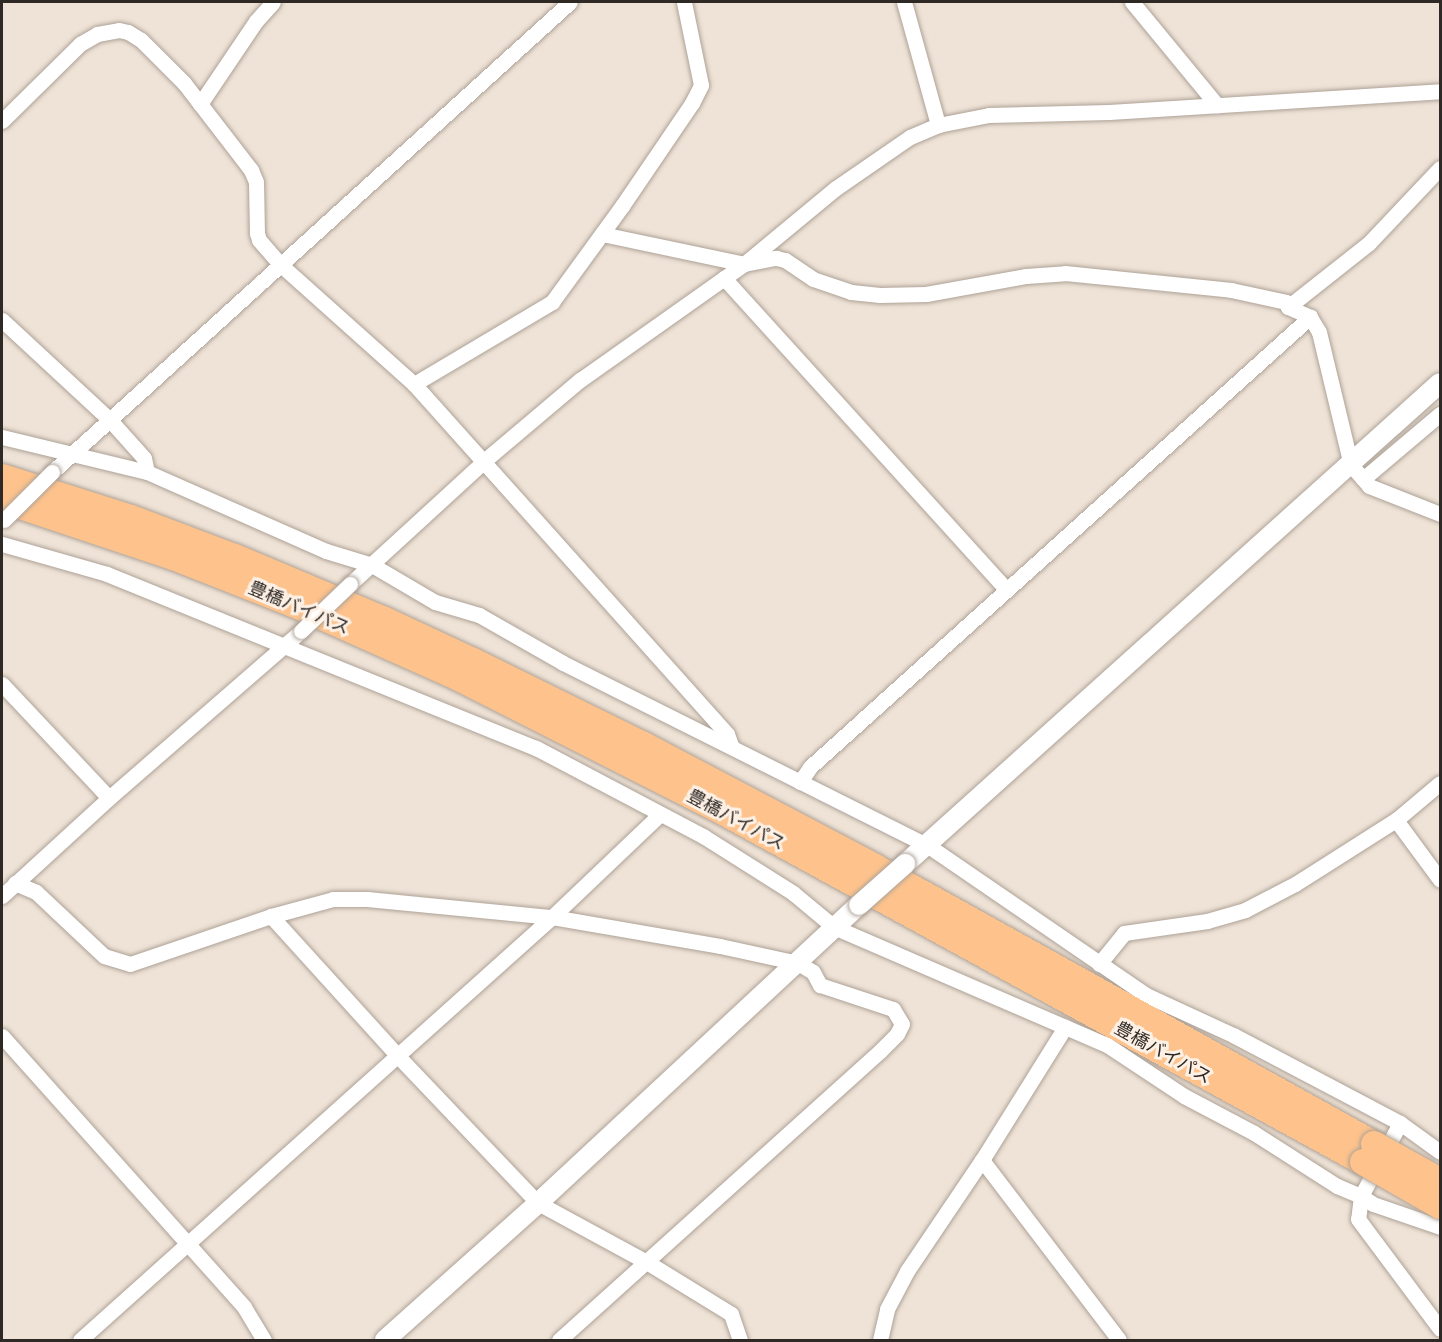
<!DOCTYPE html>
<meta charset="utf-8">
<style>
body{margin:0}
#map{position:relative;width:1442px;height:1342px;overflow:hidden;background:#efe3d7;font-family:Inter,"Noto Sans JP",sans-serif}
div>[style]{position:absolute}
.roads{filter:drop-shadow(0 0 2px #aea297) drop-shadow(0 0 2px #aea297)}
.minor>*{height:15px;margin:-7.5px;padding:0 7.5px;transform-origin:7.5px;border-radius:7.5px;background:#fff}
.tertiary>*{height:20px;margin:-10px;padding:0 10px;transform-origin:10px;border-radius:10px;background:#fff}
.trunk>*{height:26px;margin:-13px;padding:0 13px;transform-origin:13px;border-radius:13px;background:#fec38c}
.bridges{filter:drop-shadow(0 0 2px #aea297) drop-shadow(0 0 2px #aea297)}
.minor-bridge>*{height:15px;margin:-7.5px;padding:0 7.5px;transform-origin:7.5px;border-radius:7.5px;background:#fff}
.tertiary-bridge>*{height:20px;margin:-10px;padding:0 10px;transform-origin:10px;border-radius:10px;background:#fff}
.trunk-bridge>*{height:26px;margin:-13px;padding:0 13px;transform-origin:13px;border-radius:13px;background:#fec38c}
span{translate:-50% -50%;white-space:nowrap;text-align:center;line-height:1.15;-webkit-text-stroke:6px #fdf0e5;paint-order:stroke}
.street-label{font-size:18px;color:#2e2925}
.frame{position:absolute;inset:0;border:3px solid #2e2925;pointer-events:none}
</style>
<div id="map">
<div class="roads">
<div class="minor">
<i style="left:904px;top:2px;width:128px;rotate:74.5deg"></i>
<i style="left:1132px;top:2px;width:134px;rotate:50.5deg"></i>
<i style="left:200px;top:104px;width:100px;rotate:-56deg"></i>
<i style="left:256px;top:21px;width:25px;rotate:-48deg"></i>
<i style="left:2px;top:121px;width:110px;rotate:-44.6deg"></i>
<i style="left:80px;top:44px;width:20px;rotate:-30deg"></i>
<i style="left:97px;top:34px;width:22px;rotate:-10deg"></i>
<i style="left:119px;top:30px;width:9px;rotate:13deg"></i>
<i style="left:128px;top:32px;width:15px;rotate:32deg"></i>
<i style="left:141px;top:40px;width:61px;rotate:45deg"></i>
<i style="left:184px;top:83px;width:110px;rotate:52.4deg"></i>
<i style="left:251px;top:170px;width:13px;rotate:67deg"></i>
<i style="left:256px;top:182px;width:51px;rotate:88.9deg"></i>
<i style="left:257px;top:233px;width:7px;rotate:74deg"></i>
<i style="left:259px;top:240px;width:35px;rotate:49deg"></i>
<i style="left:282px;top:266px;width:177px;rotate:41.8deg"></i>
<i style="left:414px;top:384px;width:470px;rotate:48.2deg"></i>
<i style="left:727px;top:734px;width:12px;rotate:70deg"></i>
<i style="left:602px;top:234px;width:145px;rotate:11.9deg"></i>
<i style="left:744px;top:264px;width:33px;rotate:-11deg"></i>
<i style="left:776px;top:258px;width:9px;rotate:13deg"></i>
<i style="left:785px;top:260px;width:34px;rotate:34deg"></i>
<i style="left:813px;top:279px;width:40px;rotate:18.9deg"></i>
<i style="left:851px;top:292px;width:29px;rotate:6deg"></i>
<i style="left:880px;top:295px;width:46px;rotate:-1.2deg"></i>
<i style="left:926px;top:294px;width:102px;rotate:-10.2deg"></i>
<i style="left:1026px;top:276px;width:39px;rotate:-4deg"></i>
<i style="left:1065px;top:273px;width:167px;rotate:5.8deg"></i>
<i style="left:1231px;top:290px;width:56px;rotate:12.3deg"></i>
<i style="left:1286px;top:302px;width:5px;rotate:68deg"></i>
<i style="left:1288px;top:307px;width:24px;rotate:24deg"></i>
<i style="left:1310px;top:317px;width:17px;rotate:59deg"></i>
<i style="left:1319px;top:332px;width:137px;rotate:76.5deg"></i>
<i style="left:1351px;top:465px;width:28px;rotate:49deg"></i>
<i style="left:1369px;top:486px;width:76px;rotate:21.5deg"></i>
<i style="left:724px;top:278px;width:420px;rotate:47.8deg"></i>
<i style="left:1288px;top:307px;width:103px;rotate:-38.3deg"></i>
<i style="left:1369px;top:243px;width:103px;rotate:-46.6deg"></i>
<i style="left:2px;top:320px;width:146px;rotate:42.8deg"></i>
<i style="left:109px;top:419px;width:52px;rotate:48.1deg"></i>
<i style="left:144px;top:458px;width:14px;rotate:78deg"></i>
<i style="left:414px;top:384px;width:161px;rotate:-30.7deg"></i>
<i style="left:552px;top:302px;width:119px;rotate:-53.9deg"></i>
<i style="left:622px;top:206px;width:125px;rotate:-55.8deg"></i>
<i style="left:692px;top:103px;width:20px;rotate:-63deg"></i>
<i style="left:701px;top:85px;width:85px;rotate:-101.6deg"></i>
<i style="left:2px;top:437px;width:149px;rotate:13.6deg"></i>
<i style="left:147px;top:472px;width:196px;rotate:23.8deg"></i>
<i style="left:326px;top:551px;width:48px;rotate:16.9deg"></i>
<i style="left:372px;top:565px;width:73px;rotate:30.4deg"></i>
<i style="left:435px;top:602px;width:46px;rotate:16.5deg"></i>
<i style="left:479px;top:615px;width:97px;rotate:29.7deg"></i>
<i style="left:563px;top:663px;width:407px;rotate:26.6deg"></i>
<i style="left:927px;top:845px;width:265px;rotate:34.4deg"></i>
<i style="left:1146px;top:995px;width:96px;rotate:24.7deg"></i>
<i style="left:1233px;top:1035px;width:189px;rotate:27.8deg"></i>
<i style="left:1400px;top:1123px;width:49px;rotate:35.9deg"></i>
<i style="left:52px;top:472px;width:699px;rotate:-42.22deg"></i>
<i style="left:1363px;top:479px;width:101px;rotate:-40.2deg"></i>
<i style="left:2px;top:544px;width:109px;rotate:15.9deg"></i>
<i style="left:107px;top:574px;width:463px;rotate:22.1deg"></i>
<i style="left:536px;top:748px;width:189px;rotate:27.8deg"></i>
<i style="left:703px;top:836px;width:107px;rotate:32.3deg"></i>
<i style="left:793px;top:893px;width:53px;rotate:39.7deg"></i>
<i style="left:834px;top:927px;width:297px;rotate:23.4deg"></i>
<i style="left:1107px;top:1045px;width:92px;rotate:33.5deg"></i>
<i style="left:1184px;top:1096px;width:79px;rotate:27.9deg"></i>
<i style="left:1254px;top:1133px;width:98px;rotate:32.6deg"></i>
<i style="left:1337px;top:1186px;width:26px;rotate:23deg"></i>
<i style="left:1361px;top:1196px;width:14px;rotate:34deg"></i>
<i style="left:1373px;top:1204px;width:71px;rotate:18.9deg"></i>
<i style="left:350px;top:584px;width:182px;rotate:-42.5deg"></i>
<i style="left:484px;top:461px;width:126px;rotate:-40.2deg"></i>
<i style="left:580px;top:380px;width:201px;rotate:-35.3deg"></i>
<i style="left:744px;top:264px;width:119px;rotate:-39.6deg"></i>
<i style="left:836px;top:188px;width:90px;rotate:-34.6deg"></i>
<i style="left:910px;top:137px;width:30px;rotate:-23deg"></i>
<i style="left:938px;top:125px;width:52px;rotate:-11.1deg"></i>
<i style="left:989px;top:115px;width:120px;rotate:-1.4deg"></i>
<i style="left:1109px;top:112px;width:332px;rotate:-3.6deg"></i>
<i style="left:2px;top:684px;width:156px;rotate:46.8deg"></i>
<i style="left:800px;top:782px;width:18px;rotate:-56deg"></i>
<i style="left:810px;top:767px;width:673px;rotate:-41.99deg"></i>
<i style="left:1396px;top:820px;width:74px;rotate:53.7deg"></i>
<i style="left:15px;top:883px;width:23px;rotate:23deg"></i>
<i style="left:36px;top:892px;width:93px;rotate:43.3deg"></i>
<i style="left:104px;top:956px;width:27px;rotate:17deg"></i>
<i style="left:130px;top:964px;width:149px;rotate:-18.8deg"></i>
<i style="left:271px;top:916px;width:64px;rotate:-15.3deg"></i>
<i style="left:333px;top:899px;width:34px"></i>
<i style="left:367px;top:899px;width:186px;rotate:5.6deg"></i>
<i style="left:552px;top:917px;width:170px;rotate:9.8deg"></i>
<i style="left:720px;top:946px;width:80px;rotate:12.3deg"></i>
<i style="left:798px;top:963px;width:17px;rotate:31deg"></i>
<i style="left:813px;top:972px;width:15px;rotate:62deg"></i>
<i style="left:820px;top:985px;width:77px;rotate:18.2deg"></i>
<i style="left:893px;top:1009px;width:17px;rotate:59deg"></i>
<i style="left:902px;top:1024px;width:11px;rotate:117deg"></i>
<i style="left:897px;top:1034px;width:24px;rotate:135deg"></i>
<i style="left:880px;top:1051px;width:432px;rotate:138deg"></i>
<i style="left:2px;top:896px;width:145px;rotate:-42.5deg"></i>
<i style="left:109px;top:798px;width:254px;rotate:-41deg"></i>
<i style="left:271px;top:916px;width:186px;rotate:47.8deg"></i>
<i style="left:396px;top:1054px;width:206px;rotate:46.4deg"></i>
<i style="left:538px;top:1203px;width:122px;rotate:28.5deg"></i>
<i style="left:645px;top:1261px;width:101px;rotate:31.6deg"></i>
<i style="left:731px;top:1314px;width:28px;rotate:71deg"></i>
<i style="left:1099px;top:964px;width:40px;rotate:-51deg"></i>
<i style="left:1124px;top:933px;width:84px;rotate:-8.2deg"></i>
<i style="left:1207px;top:921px;width:40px;rotate:-16deg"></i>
<i style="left:1245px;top:910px;width:56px;rotate:-27.5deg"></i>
<i style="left:1295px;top:884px;width:120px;rotate:-32.4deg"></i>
<i style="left:1396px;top:820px;width:57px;rotate:-40.1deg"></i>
<i style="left:2px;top:1036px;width:363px;rotate:48.2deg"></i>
<i style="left:244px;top:1307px;width:39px;rotate:59deg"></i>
<i style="left:1400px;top:1123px;width:83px;rotate:118.1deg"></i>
<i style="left:1361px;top:1196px;width:23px;rotate:97deg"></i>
<i style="left:1358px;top:1219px;width:137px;rotate:53.3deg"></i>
<i style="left:982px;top:1160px;width:226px;rotate:52.7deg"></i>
<i style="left:80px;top:1340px;width:634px;rotate:-41.87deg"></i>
<i style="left:552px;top:917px;width:149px;rotate:-43.6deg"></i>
<i style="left:880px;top:1340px;width:32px;rotate:-77deg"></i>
<i style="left:887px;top:1309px;width:43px;rotate:-62.2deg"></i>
<i style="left:907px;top:1271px;width:134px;rotate:-56deg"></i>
<i style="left:982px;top:1160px;width:157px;rotate:-58deg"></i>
</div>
<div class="tertiary">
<i style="left:905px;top:864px;width:719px;rotate:-41.96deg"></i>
<i style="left:385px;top:1340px;width:205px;rotate:-41.8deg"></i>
<i style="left:538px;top:1203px;width:438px;rotate:-42.9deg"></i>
</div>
<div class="trunk">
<i style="left:2px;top:477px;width:135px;rotate:17.6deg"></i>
<i style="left:131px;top:518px;width:111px;rotate:20.6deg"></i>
<i style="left:235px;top:557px;width:163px;rotate:22.8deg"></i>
<i style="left:385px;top:620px;width:97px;rotate:25deg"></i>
<i style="left:473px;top:661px;width:191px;rotate:26.2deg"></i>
<i style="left:644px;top:745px;width:261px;rotate:27.8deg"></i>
<i style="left:875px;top:867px;width:571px;rotate:29.04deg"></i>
<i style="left:2px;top:500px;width:180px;rotate:18.4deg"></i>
<i style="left:173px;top:557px;width:129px;rotate:21.4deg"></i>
<i style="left:293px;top:604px;width:182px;rotate:24deg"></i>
<i style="left:459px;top:678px;width:298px;rotate:26.9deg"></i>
<i style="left:725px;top:813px;width:727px;rotate:28.68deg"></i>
</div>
</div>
<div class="bridges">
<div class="minor-bridge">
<i style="left:4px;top:520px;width:68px;rotate:-45deg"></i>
<i style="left:301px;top:631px;width:68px;rotate:-43.8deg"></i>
</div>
<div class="tertiary-bridge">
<i style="left:859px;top:905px;width:62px;rotate:-41.7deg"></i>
</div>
<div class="trunk-bridge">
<i style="left:1374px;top:1144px;width:76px;rotate:29.3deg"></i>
<i style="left:1363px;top:1162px;width:89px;rotate:29.7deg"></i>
</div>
</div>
<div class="street-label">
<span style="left:299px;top:608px;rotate:23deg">豊橋バイパス</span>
<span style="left:736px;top:820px;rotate:28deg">豊橋バイパス</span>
<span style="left:1163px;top:1053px;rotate:29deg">豊橋バイパス</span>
</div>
<div class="frame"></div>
</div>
